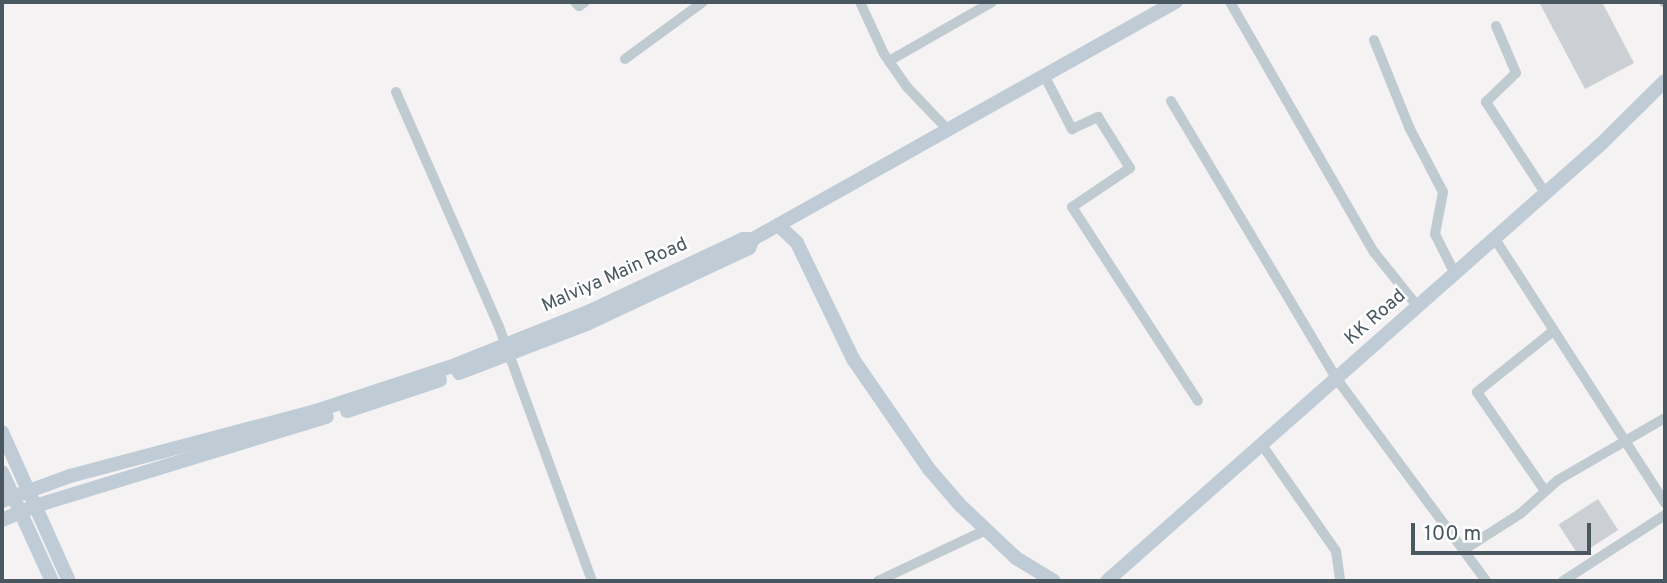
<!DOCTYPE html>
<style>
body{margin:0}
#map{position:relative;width:1667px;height:583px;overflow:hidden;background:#f4f2f2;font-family:Overpass,sans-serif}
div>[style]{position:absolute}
.building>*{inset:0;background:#ccd0d4;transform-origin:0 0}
.street>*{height:10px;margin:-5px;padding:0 5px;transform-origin:5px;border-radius:5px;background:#c0cbd1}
.secondary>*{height:14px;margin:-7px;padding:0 7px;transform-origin:7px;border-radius:7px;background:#bfccd6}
span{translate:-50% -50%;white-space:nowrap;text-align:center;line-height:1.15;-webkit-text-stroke:5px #fff;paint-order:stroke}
.street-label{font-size:19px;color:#495760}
.frame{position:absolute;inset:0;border:4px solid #495760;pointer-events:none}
.scale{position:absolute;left:1411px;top:523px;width:180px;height:32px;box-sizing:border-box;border:4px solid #495760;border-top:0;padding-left:9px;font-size:21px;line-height:24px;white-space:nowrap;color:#495760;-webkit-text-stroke:5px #fff;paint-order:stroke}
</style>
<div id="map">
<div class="building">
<i style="clip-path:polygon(1539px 2px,1602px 2px,1634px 63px,1585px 89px)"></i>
<i style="left:1598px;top:499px;width:37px;height:47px;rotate:57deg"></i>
</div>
<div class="street">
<i style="left:575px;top:2px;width:6px;rotate:45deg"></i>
<i style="left:579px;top:6px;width:7px;rotate:-34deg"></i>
<i style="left:860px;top:2px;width:57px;rotate:65.2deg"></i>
<i style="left:884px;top:54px;width:40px;rotate:55.1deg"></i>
<i style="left:907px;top:87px;width:61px;rotate:46.3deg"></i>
<i style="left:1230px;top:2px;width:289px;rotate:60.1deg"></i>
<i style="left:1374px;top:252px;width:70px;rotate:51.3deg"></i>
<i style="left:1664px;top:2px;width:1px;rotate:45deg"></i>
<i style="left:1496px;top:26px;width:51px;rotate:66.9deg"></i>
<i style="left:1516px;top:73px;width:42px;rotate:136deg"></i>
<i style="left:1486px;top:102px;width:108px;rotate:57deg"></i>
<i style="left:1374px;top:40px;width:96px;rotate:68deg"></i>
<i style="left:1410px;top:129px;width:71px;rotate:62.4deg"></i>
<i style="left:1443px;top:192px;width:43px;rotate:100.8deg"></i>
<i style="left:1435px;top:234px;width:45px;rotate:63.4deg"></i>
<i style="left:625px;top:59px;width:97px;rotate:-36.2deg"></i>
<i style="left:889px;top:61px;width:119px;rotate:-29.8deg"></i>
<i style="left:1045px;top:77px;width:59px;rotate:62.6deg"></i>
<i style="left:1072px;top:129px;width:29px;rotate:-25deg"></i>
<i style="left:1098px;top:117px;width:60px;rotate:57.9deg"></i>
<i style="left:1130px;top:168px;width:70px;rotate:146.1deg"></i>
<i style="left:1072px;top:207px;width:231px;rotate:57deg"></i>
<i style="left:396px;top:92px;width:253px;rotate:66.3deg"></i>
<i style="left:498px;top:324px;width:274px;rotate:69.9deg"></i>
<i style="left:1171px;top:101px;width:322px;rotate:59.2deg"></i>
<i style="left:1336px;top:378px;width:252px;rotate:53.5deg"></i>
<i style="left:1495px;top:239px;width:314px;rotate:57.2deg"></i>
<i style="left:1262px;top:445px;width:129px;rotate:55.1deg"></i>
<i style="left:1336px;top:551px;width:30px;rotate:82deg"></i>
<i style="left:1545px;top:491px;width:120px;rotate:-124.5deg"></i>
<i style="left:1477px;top:392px;width:96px;rotate:-38.7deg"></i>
<i style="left:1465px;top:549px;width:65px;rotate:-32.5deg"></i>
<i style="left:1520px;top:514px;width:51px;rotate:-41.8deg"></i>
<i style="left:1558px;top:480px;width:124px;rotate:-30.1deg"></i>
<i style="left:878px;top:581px;width:119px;rotate:-25.3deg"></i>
<i style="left:1563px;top:581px;width:121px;rotate:-32.9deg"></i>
</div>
<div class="secondary">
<i style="left:778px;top:225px;width:26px;rotate:43deg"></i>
<i style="left:797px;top:243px;width:129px;rotate:64.2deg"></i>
<i style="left:853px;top:359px;width:134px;rotate:55.4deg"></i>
<i style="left:929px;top:469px;width:48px;rotate:49.3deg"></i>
<i style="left:960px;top:505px;width:77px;rotate:43.4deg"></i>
<i style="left:1016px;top:558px;width:44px;rotate:31.2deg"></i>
<i style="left:459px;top:373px;width:139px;rotate:-21deg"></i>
<i style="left:589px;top:323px;width:177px;rotate:-25.1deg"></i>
<i style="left:749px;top:248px;width:10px;rotate:-66deg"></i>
<i style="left:347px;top:411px;width:98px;rotate:-18.4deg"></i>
<i style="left:2px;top:432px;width:163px;rotate:65.8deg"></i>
<i style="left:2px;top:472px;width:120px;rotate:65.4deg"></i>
<i style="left:2px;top:501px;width:72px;rotate:-20.2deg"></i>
<i style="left:70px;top:476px;width:254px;rotate:-14.8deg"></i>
<i style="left:316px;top:411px;width:141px;rotate:-18.2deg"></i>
<i style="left:450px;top:367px;width:151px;rotate:-21.8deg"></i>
<i style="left:590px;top:311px;width:169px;rotate:-25.2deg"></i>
<i style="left:743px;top:239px;width:10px"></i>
<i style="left:753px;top:239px;width:485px;rotate:-29.3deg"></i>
<i style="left:2px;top:520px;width:36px;rotate:-23deg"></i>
<i style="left:35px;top:506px;width:305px;rotate:-17deg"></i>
<i style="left:1107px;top:581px;width:658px;rotate:-41.49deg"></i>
<i style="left:1600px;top:145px;width:91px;rotate:-44.6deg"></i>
</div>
<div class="street-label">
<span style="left:615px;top:276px;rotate:-24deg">Malviya Main Road</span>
<span style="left:1376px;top:318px;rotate:-41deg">KK Road</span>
</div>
<div class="frame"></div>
<div class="scale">100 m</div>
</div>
